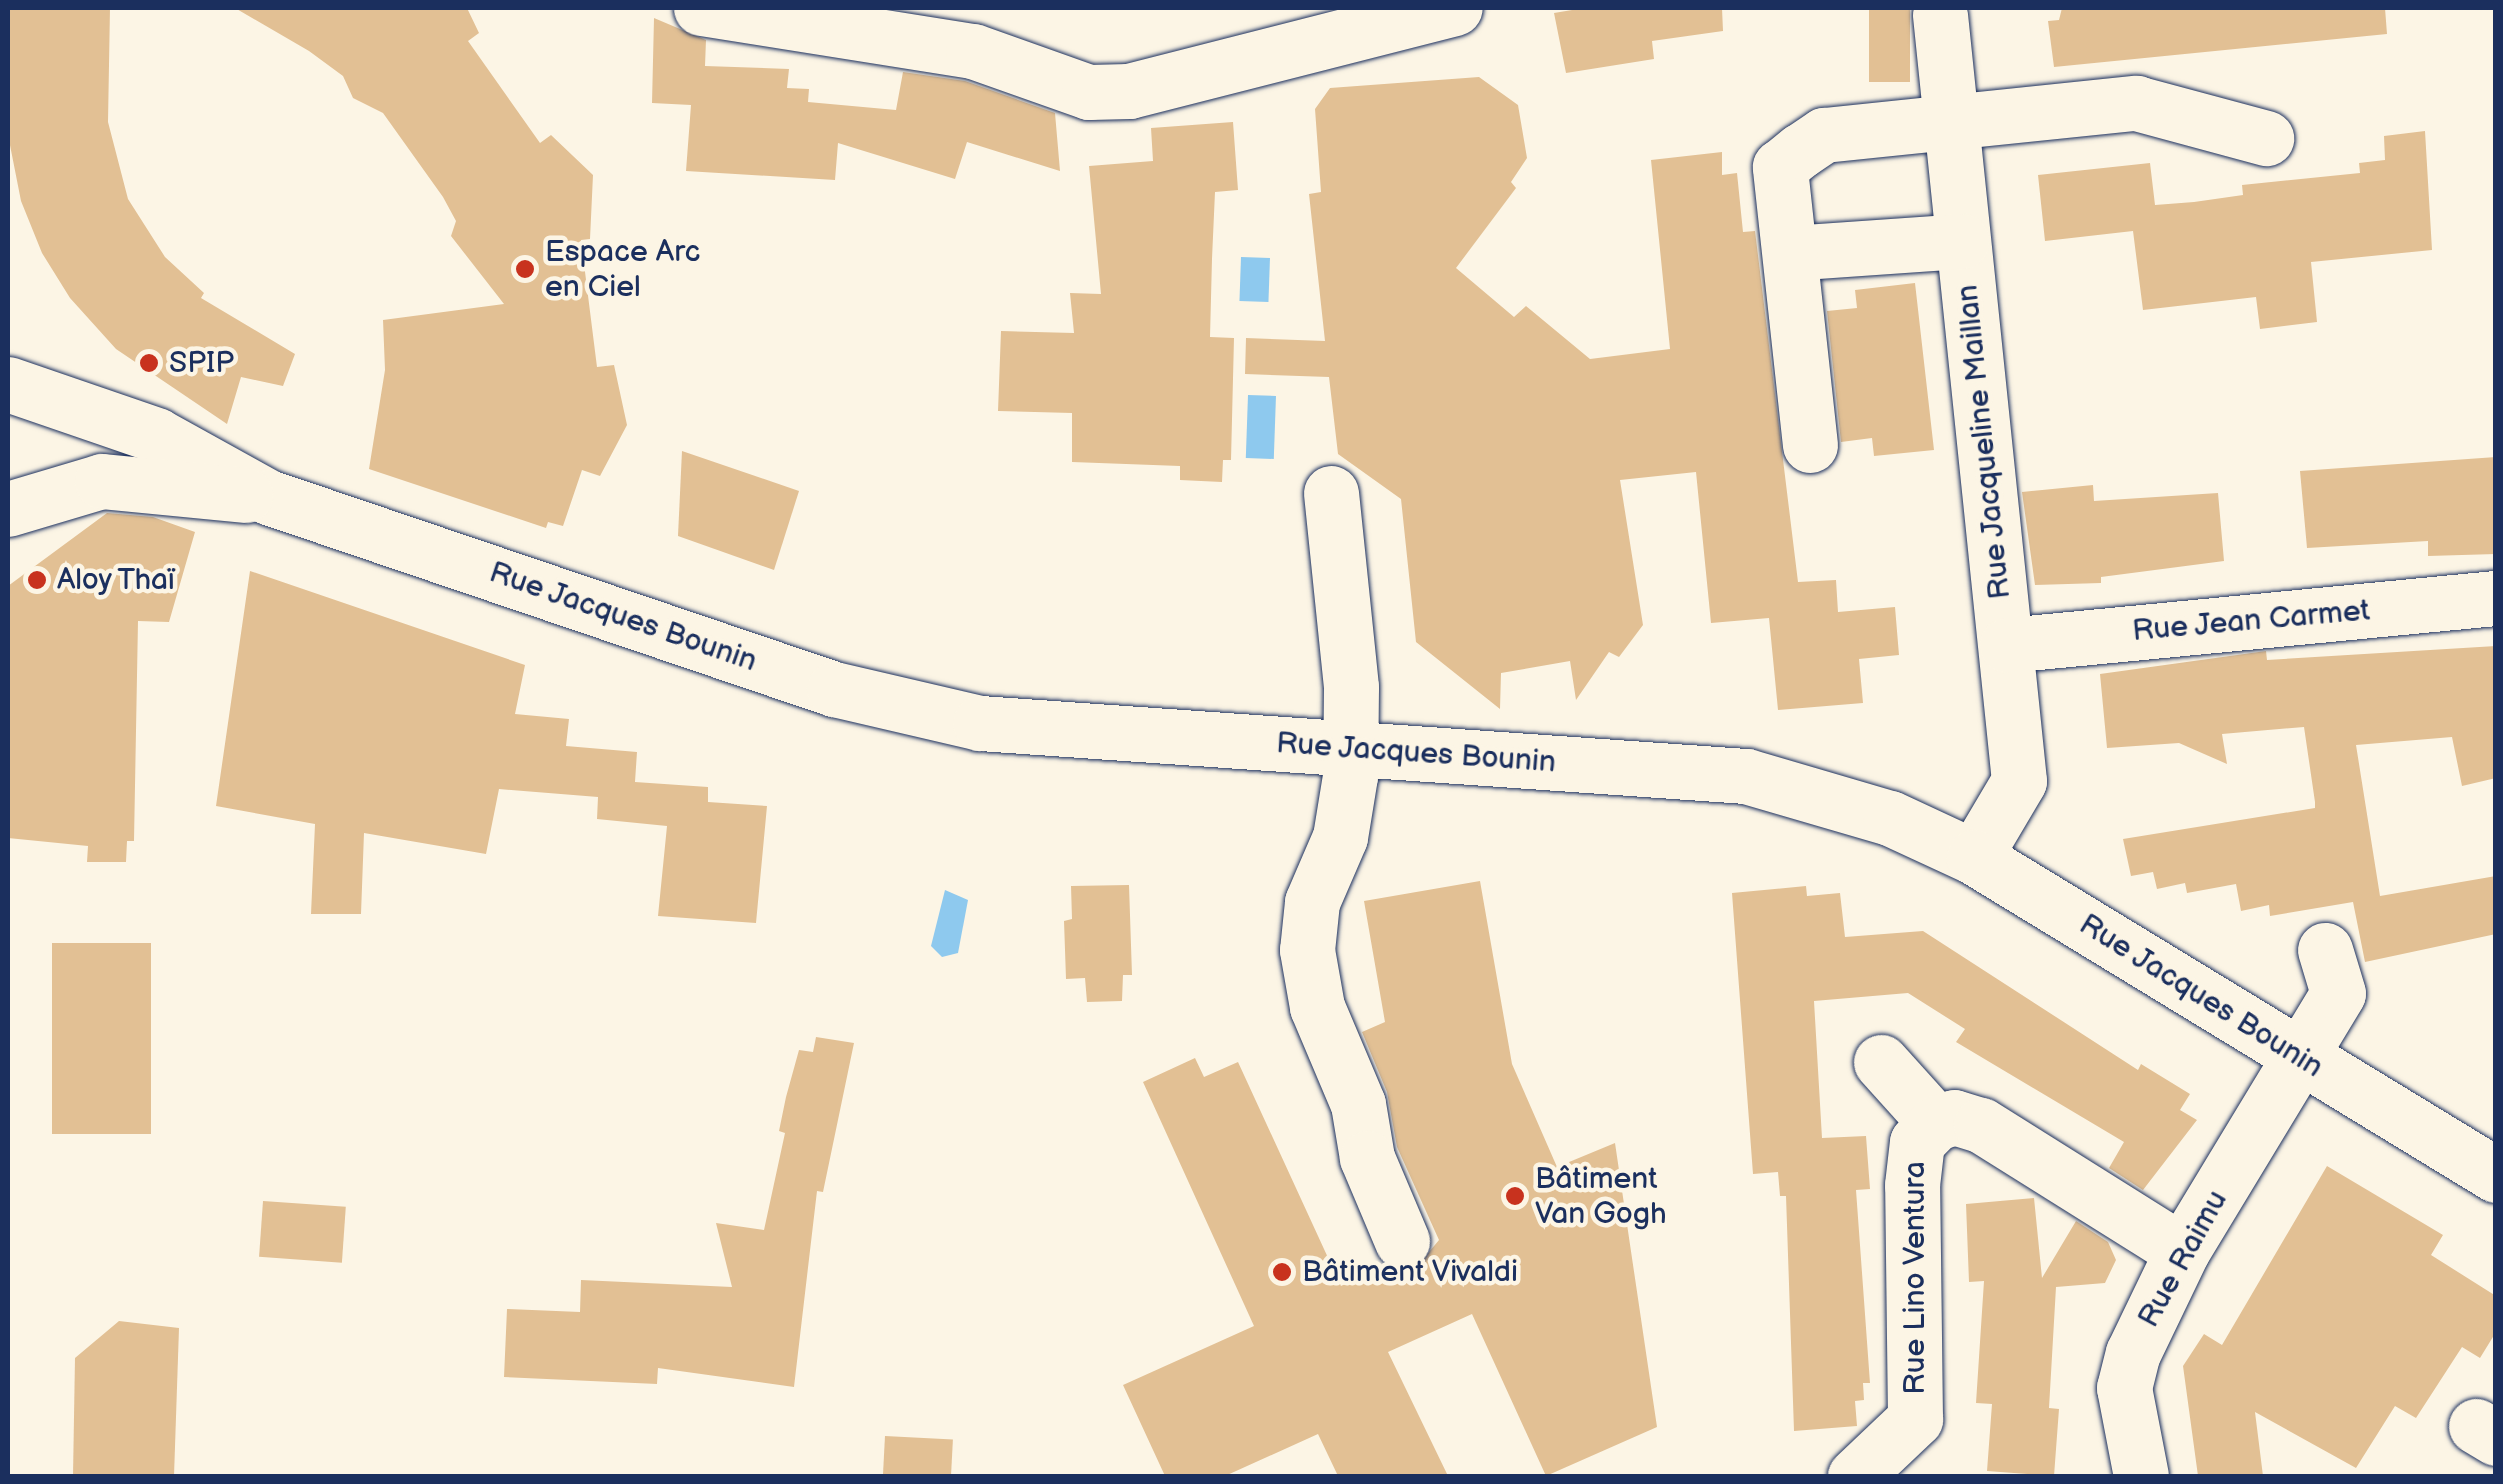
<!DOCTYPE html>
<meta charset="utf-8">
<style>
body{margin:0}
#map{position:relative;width:2503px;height:1484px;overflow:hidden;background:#fcf5e5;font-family:"Balsamiq Sans",sans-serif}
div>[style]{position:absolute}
.water>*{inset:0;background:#8ec9ee;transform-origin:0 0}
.building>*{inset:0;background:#e2c094;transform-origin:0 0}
.roads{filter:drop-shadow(0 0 2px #1b2f5e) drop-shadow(0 0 2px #1b2f5e)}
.minor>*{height:55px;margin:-27.5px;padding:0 27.5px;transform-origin:27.5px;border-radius:27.5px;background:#fcf5e5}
.dots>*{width:28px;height:28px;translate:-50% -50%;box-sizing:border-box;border:5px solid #fcf5e5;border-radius:50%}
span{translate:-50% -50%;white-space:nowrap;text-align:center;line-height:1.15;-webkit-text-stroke:9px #fcf5e5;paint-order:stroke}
.poi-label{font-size:30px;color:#1b2f5e}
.left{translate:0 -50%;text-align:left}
.street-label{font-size:30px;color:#1b2f5e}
.frame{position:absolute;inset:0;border:10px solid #1b2f5e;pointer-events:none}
</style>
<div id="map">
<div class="water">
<i style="left:1241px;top:257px;width:29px;height:44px;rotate:2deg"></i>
<i style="left:1248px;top:395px;width:28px;height:63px;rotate:2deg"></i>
<i style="clip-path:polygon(945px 890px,968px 900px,958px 953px,942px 957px,931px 946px)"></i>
</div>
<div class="building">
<i style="clip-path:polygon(8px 8px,110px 8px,108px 122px,128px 199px,165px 257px,204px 293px,201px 298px,295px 354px,283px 386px,241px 377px,227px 424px,116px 349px,70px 298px,42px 253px,21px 201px,8px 135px)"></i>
<i style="clip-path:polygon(235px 8px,467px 8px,479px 33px,468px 41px,540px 143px,551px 135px,593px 175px,590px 239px,581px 240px,597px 367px,614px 365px,627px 425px,600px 476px,582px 470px,563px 526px,548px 522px,546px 528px,369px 469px,385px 370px,383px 320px,504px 304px,451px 236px,456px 221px,443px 197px,383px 113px,353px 98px,343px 76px,309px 51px)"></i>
<i style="clip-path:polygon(1584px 8px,1722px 8px,1723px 31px,1652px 41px,1654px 59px,1566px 73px,1554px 13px)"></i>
<i style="left:1869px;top:8px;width:41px;height:74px"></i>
<i style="clip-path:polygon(2062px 8px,2385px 8px,2387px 34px,2054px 67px,2048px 21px,2059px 20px)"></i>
<i style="clip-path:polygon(654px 18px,706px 40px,705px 66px,789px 69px,787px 88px,809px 89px,808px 102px,896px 110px,903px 72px,965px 81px,1055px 113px,1060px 171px,967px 142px,955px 179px,838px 143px,835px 180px,686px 171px,691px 105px,652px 103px)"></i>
<i style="clip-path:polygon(1479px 77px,1518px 105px,1527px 158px,1511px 182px,1516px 188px,1456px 268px,1514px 317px,1526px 306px,1590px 359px,1670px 349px,1651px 160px,1722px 152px,1722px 175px,1737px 173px,1743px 232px,1755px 231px,1798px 582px,1836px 580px,1838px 612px,1895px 607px,1899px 655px,1859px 659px,1863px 703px,1778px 710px,1769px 618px,1711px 623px,1696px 472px,1620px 480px,1643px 625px,1619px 657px,1609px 652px,1576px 700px,1570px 661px,1501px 673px,1500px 709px,1416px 642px,1401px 499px,1338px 454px,1329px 377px,1245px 374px,1246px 338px,1325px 341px,1309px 194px,1321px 192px,1315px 109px,1330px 88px)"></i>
<i style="clip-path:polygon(1233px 122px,1238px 190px,1215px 192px,1212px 259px,1210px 337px,1234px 338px,1231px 460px,1223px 460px,1222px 482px,1180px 480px,1180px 466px,1072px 462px,1072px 413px,998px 411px,1001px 331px,1074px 333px,1070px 293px,1101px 294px,1089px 166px,1153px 161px,1151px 128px)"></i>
<i style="clip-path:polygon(2425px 131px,2432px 250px,2311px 262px,2317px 322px,2260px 329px,2256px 297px,2143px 310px,2133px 231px,2045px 241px,2038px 175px,2150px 163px,2155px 205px,2194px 202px,2243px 195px,2242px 185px,2360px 173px,2359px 163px,2385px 160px,2384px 136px)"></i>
<i style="clip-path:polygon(1915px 283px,1934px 450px,1874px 456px,1872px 438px,1841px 442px,1827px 311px,1857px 308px,1855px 290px)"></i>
<i style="clip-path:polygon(682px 451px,799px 491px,774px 570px,678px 536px)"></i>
<i style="clip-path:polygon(2496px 457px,2496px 554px,2428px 556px,2428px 541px,2307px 548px,2300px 471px)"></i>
<i style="clip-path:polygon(2093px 485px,2094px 501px,2218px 493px,2224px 561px,2101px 577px,2101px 583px,2035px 585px,2022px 492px)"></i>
<i style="clip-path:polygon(107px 513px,153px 517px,195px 532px,169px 622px,138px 621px,134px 841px,127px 841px,126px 862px,87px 862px,88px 846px,8px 838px,8px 586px)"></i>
<i style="clip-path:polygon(250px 571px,525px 665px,515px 714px,569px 719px,566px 746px,637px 752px,635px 782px,708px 787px,708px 802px,767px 806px,756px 923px,658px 916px,667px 826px,597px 819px,598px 797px,499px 789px,486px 854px,364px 833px,361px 914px,311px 914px,315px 824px,216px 806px)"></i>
<i style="clip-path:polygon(2496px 646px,2496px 778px,2462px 786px,2452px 737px,2356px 745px,2380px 896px,2496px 876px,2496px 934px,2365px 962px,2353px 902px,2270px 916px,2269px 905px,2241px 911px,2236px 884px,2187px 893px,2185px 883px,2157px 889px,2153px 872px,2131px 876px,2123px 839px,2315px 808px,2315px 802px,2304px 727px,2222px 734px,2227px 764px,2179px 743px,2107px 748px,2100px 674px,2266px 651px,2267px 660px)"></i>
<i style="clip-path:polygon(1480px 881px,1512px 1064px,1557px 1167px,1615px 1143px,1657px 1427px,1546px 1476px,1472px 1314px,1388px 1352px,1448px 1476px,1338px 1476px,1318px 1434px,1225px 1476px,1165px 1476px,1123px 1385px,1254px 1326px,1143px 1082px,1195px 1058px,1204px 1077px,1238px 1062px,1341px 1286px,1384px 1266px,1415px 1269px,1439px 1240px,1397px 1147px,1387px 1092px,1362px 1032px,1385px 1022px,1364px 901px)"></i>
<i style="clip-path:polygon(1129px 885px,1132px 975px,1123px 975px,1122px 1001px,1087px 1002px,1085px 978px,1066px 979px,1064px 921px,1072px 919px,1071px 886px)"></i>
<i style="clip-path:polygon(1806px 886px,1807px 896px,1840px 893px,1845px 937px,1923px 931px,2138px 1070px,2141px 1064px,2190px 1094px,2180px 1110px,2197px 1120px,2143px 1190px,2109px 1168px,2124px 1142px,1956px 1042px,1965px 1029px,1908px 993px,1814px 1001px,1822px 1138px,1866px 1136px,1870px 1189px,1856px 1190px,1870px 1383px,1863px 1383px,1864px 1400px,1855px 1401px,1857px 1426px,1794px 1431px,1786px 1196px,1780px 1196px,1778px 1172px,1753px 1174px,1732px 893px)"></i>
<i style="left:52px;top:943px;width:99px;height:191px"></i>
<i style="clip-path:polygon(816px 1037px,854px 1043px,823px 1192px,817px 1191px,794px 1387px,658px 1368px,657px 1384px,504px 1377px,507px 1309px,580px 1312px,581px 1280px,732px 1287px,716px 1223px,764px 1230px,785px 1133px,779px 1131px,786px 1097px,799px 1050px,813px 1052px)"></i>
<i style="clip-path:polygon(2327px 1166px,2443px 1235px,2431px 1255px,2496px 1296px,2496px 1332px,2480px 1358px,2462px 1347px,2416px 1418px,2395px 1406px,2356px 1468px,2255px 1412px,2263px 1476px,2198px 1476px,2183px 1366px,2204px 1334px,2222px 1345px)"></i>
<i style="clip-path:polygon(2034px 1198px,2042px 1278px,2076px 1221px,2108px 1242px,2116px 1260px,2105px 1283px,2056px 1287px,2049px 1408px,2059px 1409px,2054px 1476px,1987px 1471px,1992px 1404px,1976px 1403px,1984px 1281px,1969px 1282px,1966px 1204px)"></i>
<i style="left:263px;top:1201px;width:83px;height:56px;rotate:4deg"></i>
<i style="clip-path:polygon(119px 1321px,179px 1328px,174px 1476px,73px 1476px,75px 1358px)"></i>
<i style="left:885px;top:1436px;width:68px;height:40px;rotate:3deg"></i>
</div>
<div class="roads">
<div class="minor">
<i style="left:701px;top:8px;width:275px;rotate:9deg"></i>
<i style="left:973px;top:51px;width:123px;rotate:19.5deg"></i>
<i style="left:1089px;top:92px;width:40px;rotate:-1.4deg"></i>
<i style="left:1129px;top:91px;width:336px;rotate:-14.3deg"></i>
<i style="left:1940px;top:15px;width:770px;rotate:84.11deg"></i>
<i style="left:2019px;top:781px;width:88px;rotate:120.6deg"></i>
<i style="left:1790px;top:253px;width:172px;rotate:-4deg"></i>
<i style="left:8px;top:384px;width:157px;rotate:19deg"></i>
<i style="left:156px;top:435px;width:128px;rotate:29deg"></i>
<i style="left:268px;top:497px;width:598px;rotate:18.74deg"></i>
<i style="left:834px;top:689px;width:150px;rotate:13.1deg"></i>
<i style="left:980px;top:723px;width:768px;rotate:3.96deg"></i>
<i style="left:1746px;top:776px;width:150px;rotate:16.3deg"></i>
<i style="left:1890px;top:818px;width:93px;rotate:24.9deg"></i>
<i style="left:1974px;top:857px;width:611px;rotate:31.35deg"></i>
<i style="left:1810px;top:445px;width:280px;rotate:-96.2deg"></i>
<i style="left:1780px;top:167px;width:26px;rotate:-39deg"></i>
<i style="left:1800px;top:151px;width:29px;rotate:-34deg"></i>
<i style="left:1824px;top:135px;width:314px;rotate:-5.9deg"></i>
<i style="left:2136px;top:103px;width:135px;rotate:15.1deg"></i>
<i style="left:1331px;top:493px;width:195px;rotate:84.1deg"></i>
<i style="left:1351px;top:687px;width:89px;rotate:90.6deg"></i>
<i style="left:1350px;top:776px;width:62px;rotate:99.3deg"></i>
<i style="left:1340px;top:837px;width:71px;rotate:113.3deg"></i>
<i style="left:1312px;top:902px;width:48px;rotate:95.9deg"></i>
<i style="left:1307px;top:950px;width:58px;rotate:80deg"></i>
<i style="left:1317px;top:1007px;width:105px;rotate:67.1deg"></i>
<i style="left:1358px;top:1104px;width:55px;rotate:80.5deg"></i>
<i style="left:1367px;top:1158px;width:90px;rotate:67.1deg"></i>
<i style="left:8px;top:509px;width:98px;rotate:-16.6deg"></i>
<i style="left:102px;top:481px;width:144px;rotate:5.6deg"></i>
<i style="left:2007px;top:645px;width:491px;rotate:-5.5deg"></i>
<i style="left:1881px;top:1062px;width:82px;rotate:48deg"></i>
<i style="left:2476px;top:1426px;width:23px;rotate:31deg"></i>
<i style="left:1855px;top:1476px;width:83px;rotate:-43.5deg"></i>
<i style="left:1915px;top:1419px;width:234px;rotate:-90.7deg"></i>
<i style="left:1912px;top:1185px;width:43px;rotate:-83.4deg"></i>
<i style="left:1917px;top:1142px;width:27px;rotate:-45deg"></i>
<i style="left:1936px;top:1123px;width:19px;rotate:-18deg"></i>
<i style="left:1954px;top:1117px;width:28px;rotate:17deg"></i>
<i style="left:1981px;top:1125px;width:237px;rotate:32.1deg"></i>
<i style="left:2141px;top:1476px;width:90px;rotate:-100.9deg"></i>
<i style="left:2124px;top:1388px;width:36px;rotate:-76deg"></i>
<i style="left:2133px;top:1353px;width:113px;rotate:-64.3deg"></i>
<i style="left:2182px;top:1251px;width:301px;rotate:-58.8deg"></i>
<i style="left:2338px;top:993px;width:45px;rotate:-106.8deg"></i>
</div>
</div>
<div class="dots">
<i style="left:525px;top:269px;background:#c8321e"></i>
<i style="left:149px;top:363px;background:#c8321e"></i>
<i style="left:37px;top:580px;background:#c8321e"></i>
<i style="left:1515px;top:1196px;background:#c8321e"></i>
<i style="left:1282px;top:1272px;background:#c8321e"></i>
</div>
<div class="poi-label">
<span class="left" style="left:545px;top:269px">Espace Arc<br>en Ciel</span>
<span class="left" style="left:169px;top:363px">SPIP</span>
<span class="left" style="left:57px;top:580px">Aloy Thaï</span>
<span class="left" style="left:1535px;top:1196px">Bâtiment<br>Van Gogh</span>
<span class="left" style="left:1302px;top:1272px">Bâtiment Vivaldi</span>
</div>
<div class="street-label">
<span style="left:1984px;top:442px;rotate:-96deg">Rue Jacqueline Maillan</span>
<span style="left:623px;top:617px;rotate:19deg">Rue Jacques Bounin</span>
<span style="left:2251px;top:621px;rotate:-5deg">Rue Jean Carmet</span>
<span style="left:1416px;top:753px;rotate:4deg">Rue Jacques Bounin</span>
<span style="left:2201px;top:996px;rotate:32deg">Rue Jacques Bounin</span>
<span style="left:2183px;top:1259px;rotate:-61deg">Rue Raimu</span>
<span style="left:1915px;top:1278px;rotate:-90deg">Rue Lino Ventura</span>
</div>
<div class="frame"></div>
</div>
